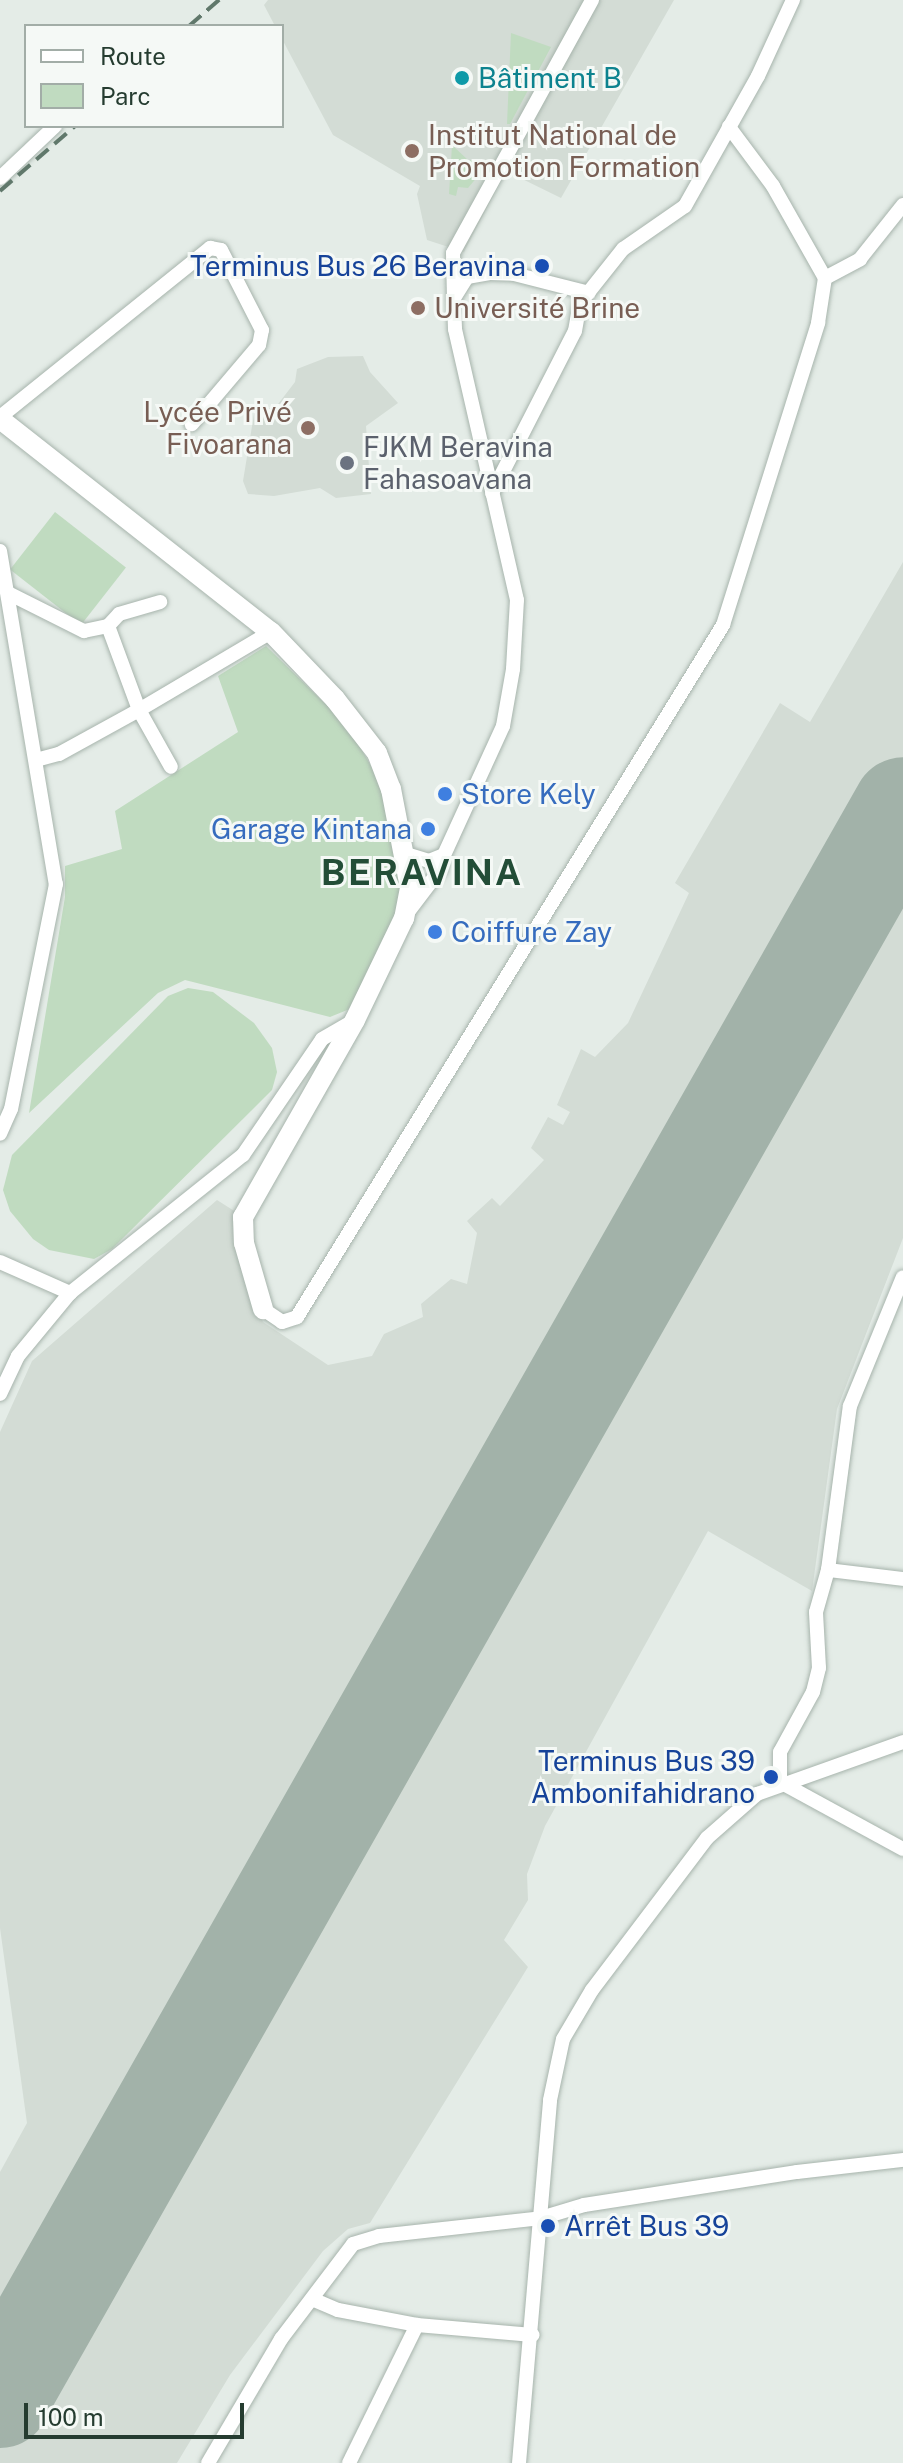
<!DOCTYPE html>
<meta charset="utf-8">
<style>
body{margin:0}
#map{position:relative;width:903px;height:2463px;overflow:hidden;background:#e4ece7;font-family:"Public Sans",sans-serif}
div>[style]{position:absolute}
.built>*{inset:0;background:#d3dcd5}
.green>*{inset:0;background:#c0dbc0;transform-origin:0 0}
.runway>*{height:100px;margin:-50px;padding:0 50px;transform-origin:50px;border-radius:50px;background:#a2b2a9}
.roads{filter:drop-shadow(0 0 2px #a7b4ac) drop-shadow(0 0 2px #a7b4ac)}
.street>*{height:14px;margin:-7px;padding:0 7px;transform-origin:7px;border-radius:7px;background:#fff}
.secondary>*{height:20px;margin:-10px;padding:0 10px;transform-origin:10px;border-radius:10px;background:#fff}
.rail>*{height:4px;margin-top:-2px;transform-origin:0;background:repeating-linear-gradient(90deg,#60786b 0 16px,transparent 0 24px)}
.dots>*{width:22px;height:22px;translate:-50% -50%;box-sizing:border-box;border:4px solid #f5f9f6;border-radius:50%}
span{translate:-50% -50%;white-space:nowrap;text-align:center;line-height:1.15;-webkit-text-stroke:6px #f5f9f6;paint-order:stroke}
.culture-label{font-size:28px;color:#0d838f}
.left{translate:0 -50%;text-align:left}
.education-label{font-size:28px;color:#785e54}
.right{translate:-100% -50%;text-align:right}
.transit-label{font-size:28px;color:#164399}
.worship-label{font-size:28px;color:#5b616d}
.shop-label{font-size:28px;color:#366cbe}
.district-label{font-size:36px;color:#234d37;font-weight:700;letter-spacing:2px}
.legend{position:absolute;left:24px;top:24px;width:260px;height:104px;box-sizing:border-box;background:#f5f9f6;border:2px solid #a2ada7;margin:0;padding:10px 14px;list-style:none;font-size:24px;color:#253c30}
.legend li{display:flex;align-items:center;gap:16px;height:40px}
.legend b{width:40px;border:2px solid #a2ada7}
.scale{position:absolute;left:24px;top:2403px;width:220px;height:36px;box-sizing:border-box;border:4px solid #253c30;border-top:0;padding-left:10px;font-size:24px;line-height:28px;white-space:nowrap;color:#253c30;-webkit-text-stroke:6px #f5f9f6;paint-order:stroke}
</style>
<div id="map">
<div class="built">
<i style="clip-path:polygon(268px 0,674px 0,561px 198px,506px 171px,464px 252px,427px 240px,417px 194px,420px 186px,333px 135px,282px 39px,282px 26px,275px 26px,264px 5px)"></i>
<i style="clip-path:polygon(363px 356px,370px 372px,398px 403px,366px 426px,371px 494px,336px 498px,320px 488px,274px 496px,248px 494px,243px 481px,255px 408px,275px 408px,295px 382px,297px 369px,328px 357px)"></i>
<i style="clip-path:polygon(903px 562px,903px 1238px,837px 1409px,812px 1591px,708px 1531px,545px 1826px,527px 1874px,528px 1900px,504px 1940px,528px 1967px,370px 2223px,348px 2229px,323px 2251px,230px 2375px,177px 2463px,0 2463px,0 2172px,27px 2123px,0 1928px,0 1432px,32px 1361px,217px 1200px,239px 1214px,248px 1282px,263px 1322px,328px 1365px,372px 1356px,384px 1334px,423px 1317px,421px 1304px,451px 1279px,467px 1284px,477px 1233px,467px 1221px,492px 1198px,500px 1206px,544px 1160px,531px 1148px,548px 1117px,563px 1125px,570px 1112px,557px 1105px,581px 1049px,595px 1057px,628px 1023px,689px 893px,675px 883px,780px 703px,810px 722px)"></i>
</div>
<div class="green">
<i style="clip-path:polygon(511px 33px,551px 47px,510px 124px,507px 124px)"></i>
<i style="clip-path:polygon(452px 145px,468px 160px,489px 163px,468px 188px,458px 187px,456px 196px,449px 194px)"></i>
<i style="left:55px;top:512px;width:90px;height:73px;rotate:38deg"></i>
<i style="clip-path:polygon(266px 646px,348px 726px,379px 780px,402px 888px,395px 931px,357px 1006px,330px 1017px,185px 980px,158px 993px,29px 1113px,65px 897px,65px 866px,122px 849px,115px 811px,238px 732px,218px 676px)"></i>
<i style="clip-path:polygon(188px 988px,213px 992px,254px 1023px,272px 1048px,277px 1072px,272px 1090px,112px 1249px,94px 1259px,49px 1250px,33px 1239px,10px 1211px,3px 1190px,12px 1155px,168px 996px)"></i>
</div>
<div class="runway">
<i style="left:0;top:2398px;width:1829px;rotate:-60.42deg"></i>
</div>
<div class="roads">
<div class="street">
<i style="left:0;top:178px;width:76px;rotate:-43.4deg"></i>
<i style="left:825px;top:278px;width:40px;rotate:-28deg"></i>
<i style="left:860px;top:259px;width:69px;rotate:-51.5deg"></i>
<i style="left:454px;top:298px;width:45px;rotate:-91.3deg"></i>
<i style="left:453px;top:253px;width:289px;rotate:-61.2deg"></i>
<i style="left:0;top:417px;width:270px;rotate:-38.8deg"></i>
<i style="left:210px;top:248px;width:11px;rotate:10deg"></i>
<i style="left:221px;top:250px;width:90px;rotate:62.9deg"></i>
<i style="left:262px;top:330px;width:15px;rotate:101deg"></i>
<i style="left:259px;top:345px;width:104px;rotate:130.3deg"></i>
<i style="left:492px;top:493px;width:182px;rotate:-62.9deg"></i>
<i style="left:575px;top:331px;width:28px;rotate:-80deg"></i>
<i style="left:580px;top:303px;width:69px;rotate:-51.5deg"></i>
<i style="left:623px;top:249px;width:75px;rotate:-34.7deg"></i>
<i style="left:685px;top:206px;width:149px;rotate:-60.7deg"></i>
<i style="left:758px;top:76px;width:84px;rotate:-65.3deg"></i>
<i style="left:0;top:551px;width:338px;rotate:80.5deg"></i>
<i style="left:56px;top:884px;width:229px;rotate:101.3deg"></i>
<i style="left:11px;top:1109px;width:27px;rotate:114deg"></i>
<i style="left:10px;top:594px;width:83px;rotate:26.6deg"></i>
<i style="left:84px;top:631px;width:25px;rotate:-12deg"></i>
<i style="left:108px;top:626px;width:16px;rotate:-47deg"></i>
<i style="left:119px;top:614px;width:43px;rotate:-16.3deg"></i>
<i style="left:108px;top:626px;width:90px;rotate:69.7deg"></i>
<i style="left:139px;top:710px;width:65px;rotate:60.7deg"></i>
<i style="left:36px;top:760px;width:24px;rotate:-15deg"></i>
<i style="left:59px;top:754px;width:91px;rotate:-28.8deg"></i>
<i style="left:139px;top:710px;width:153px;rotate:-30.6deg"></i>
<i style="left:406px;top:854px;width:24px;rotate:17deg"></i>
<i style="left:429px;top:861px;width:16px;rotate:-22deg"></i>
<i style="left:444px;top:855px;width:142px;rotate:-65.4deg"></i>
<i style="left:503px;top:726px;width:58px;rotate:-80deg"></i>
<i style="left:513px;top:669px;width:69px;rotate:-86.7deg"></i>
<i style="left:517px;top:600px;width:278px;rotate:-102.9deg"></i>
<i style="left:455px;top:329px;width:31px;rotate:-92deg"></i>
<i style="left:454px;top:298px;width:25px;rotate:-58deg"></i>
<i style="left:467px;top:277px;width:23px;rotate:-10deg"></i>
<i style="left:490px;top:273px;width:24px;rotate:2deg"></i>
<i style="left:514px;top:274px;width:77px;rotate:14.2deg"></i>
<i style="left:408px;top:912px;width:53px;rotate:-52.7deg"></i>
<i style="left:440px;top:870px;width:16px;rotate:-75deg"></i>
<i style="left:0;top:1262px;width:77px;rotate:23.9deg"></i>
<i style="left:263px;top:1309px;width:23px;rotate:34deg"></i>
<i style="left:282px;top:1322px;width:16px;rotate:-18deg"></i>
<i style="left:297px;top:1317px;width:813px;rotate:-58.38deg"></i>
<i style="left:723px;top:625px;width:317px;rotate:-72.5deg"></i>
<i style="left:818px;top:323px;width:46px;rotate:-81.2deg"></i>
<i style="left:825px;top:278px;width:106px;rotate:-119.5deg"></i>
<i style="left:773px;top:186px;width:74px;rotate:-126.7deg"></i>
<i style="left:0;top:1394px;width:42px;rotate:-64.7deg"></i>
<i style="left:18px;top:1356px;width:82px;rotate:-50.5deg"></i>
<i style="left:70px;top:1293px;width:221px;rotate:-38.6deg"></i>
<i style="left:243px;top:1155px;width:140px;rotate:-55.7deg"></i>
<i style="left:322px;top:1039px;width:38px;rotate:-30deg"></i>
<i style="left:828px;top:1570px;width:76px;rotate:6.8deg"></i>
<i style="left:780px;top:1782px;width:30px;rotate:-90deg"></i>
<i style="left:780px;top:1752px;width:68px;rotate:-61.2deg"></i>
<i style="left:813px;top:1692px;width:25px;rotate:-76deg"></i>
<i style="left:819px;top:1668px;width:56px;rotate:-93.1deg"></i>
<i style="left:816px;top:1612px;width:44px;rotate:-74.1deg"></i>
<i style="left:828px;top:1570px;width:165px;rotate:-82.4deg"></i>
<i style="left:850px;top:1406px;width:139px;rotate:-67.7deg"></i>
<i style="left:780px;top:1782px;width:140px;rotate:28.6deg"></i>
<i style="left:312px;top:2299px;width:28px;rotate:23deg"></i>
<i style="left:338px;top:2310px;width:80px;rotate:10.8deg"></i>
<i style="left:417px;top:2325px;width:116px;rotate:4.9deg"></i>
<i style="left:208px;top:2463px;width:144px;rotate:-59.5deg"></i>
<i style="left:281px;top:2339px;width:119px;rotate:-52.8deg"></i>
<i style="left:353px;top:2244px;width:27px;rotate:-17deg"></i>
<i style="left:379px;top:2236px;width:163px;rotate:-6.3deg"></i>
<i style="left:541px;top:2218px;width:45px;rotate:-16.8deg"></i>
<i style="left:584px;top:2205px;width:216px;rotate:-8.8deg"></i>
<i style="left:797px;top:2172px;width:107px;rotate:-6.5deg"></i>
<i style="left:349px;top:2463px;width:154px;rotate:-63.8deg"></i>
<i style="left:519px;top:2463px;width:364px;rotate:-85.1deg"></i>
<i style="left:550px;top:2100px;width:62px;rotate:-78deg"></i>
<i style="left:563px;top:2039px;width:57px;rotate:-59.4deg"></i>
<i style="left:592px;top:1990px;width:191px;rotate:-52.9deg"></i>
<i style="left:707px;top:1838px;width:67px;rotate:-41.3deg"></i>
<i style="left:757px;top:1794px;width:155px;rotate:-19.6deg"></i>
</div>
<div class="secondary">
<i style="left:0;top:419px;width:345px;rotate:38.2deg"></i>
<i style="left:271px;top:632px;width:93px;rotate:46.3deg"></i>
<i style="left:335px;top:699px;width:68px;rotate:52.1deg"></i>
<i style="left:377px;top:753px;width:39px;rotate:69deg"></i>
<i style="left:391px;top:789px;width:101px;rotate:79.1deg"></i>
<i style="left:410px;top:888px;width:31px;rotate:101deg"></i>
<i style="left:404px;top:918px;width:113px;rotate:115.7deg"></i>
<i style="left:355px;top:1020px;width:227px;rotate:119.6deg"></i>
<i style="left:243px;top:1217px;width:26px;rotate:88deg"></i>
<i style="left:244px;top:1243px;width:69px;rotate:73.9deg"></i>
</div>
</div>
<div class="rail">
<i style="left:189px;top:26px;width:40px;rotate:-41deg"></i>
<i style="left:0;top:191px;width:99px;rotate:-40.9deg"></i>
</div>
<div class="dots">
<i style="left:462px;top:78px;background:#0f9aa8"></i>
<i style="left:412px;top:151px;background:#8d6e63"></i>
<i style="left:542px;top:266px;background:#1a4fb4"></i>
<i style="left:418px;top:308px;background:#8d6e63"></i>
<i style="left:308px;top:428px;background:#8d6e63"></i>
<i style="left:347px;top:463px;background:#6b7280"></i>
<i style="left:445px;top:794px;background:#3f7fe0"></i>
<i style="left:428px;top:829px;background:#3f7fe0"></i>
<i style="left:435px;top:932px;background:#3f7fe0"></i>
<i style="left:771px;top:1777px;background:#1a4fb4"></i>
<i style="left:548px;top:2226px;background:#1a4fb4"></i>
</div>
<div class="culture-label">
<span class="left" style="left:478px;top:78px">Bâtiment B</span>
</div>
<div class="education-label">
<span class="left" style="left:428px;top:151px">Institut National de<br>Promotion Formation</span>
<span class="left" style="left:434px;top:308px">Université Brine</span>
<span class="right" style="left:292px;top:428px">Lycée Privé<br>Fivoarana</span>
</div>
<div class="transit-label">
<span class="right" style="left:526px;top:266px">Terminus Bus 26 Beravina</span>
<span class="right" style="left:755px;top:1777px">Terminus Bus 39<br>Ambonifahidrano</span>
<span class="left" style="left:564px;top:2226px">Arrêt Bus 39</span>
</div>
<div class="worship-label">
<span class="left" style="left:363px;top:463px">FJKM Beravina<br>Fahasoavana</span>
</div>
<div class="shop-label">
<span class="left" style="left:461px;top:794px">Store Kely</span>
<span class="right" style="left:412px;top:829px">Garage Kintana</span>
<span class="left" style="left:451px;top:932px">Coiffure Zay</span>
</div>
<div class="district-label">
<span style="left:422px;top:873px">BERAVINA</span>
</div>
<ul class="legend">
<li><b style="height:10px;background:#fff"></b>Route</li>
<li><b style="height:22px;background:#c0dbc0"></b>Parc</li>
</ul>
<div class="scale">100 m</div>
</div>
